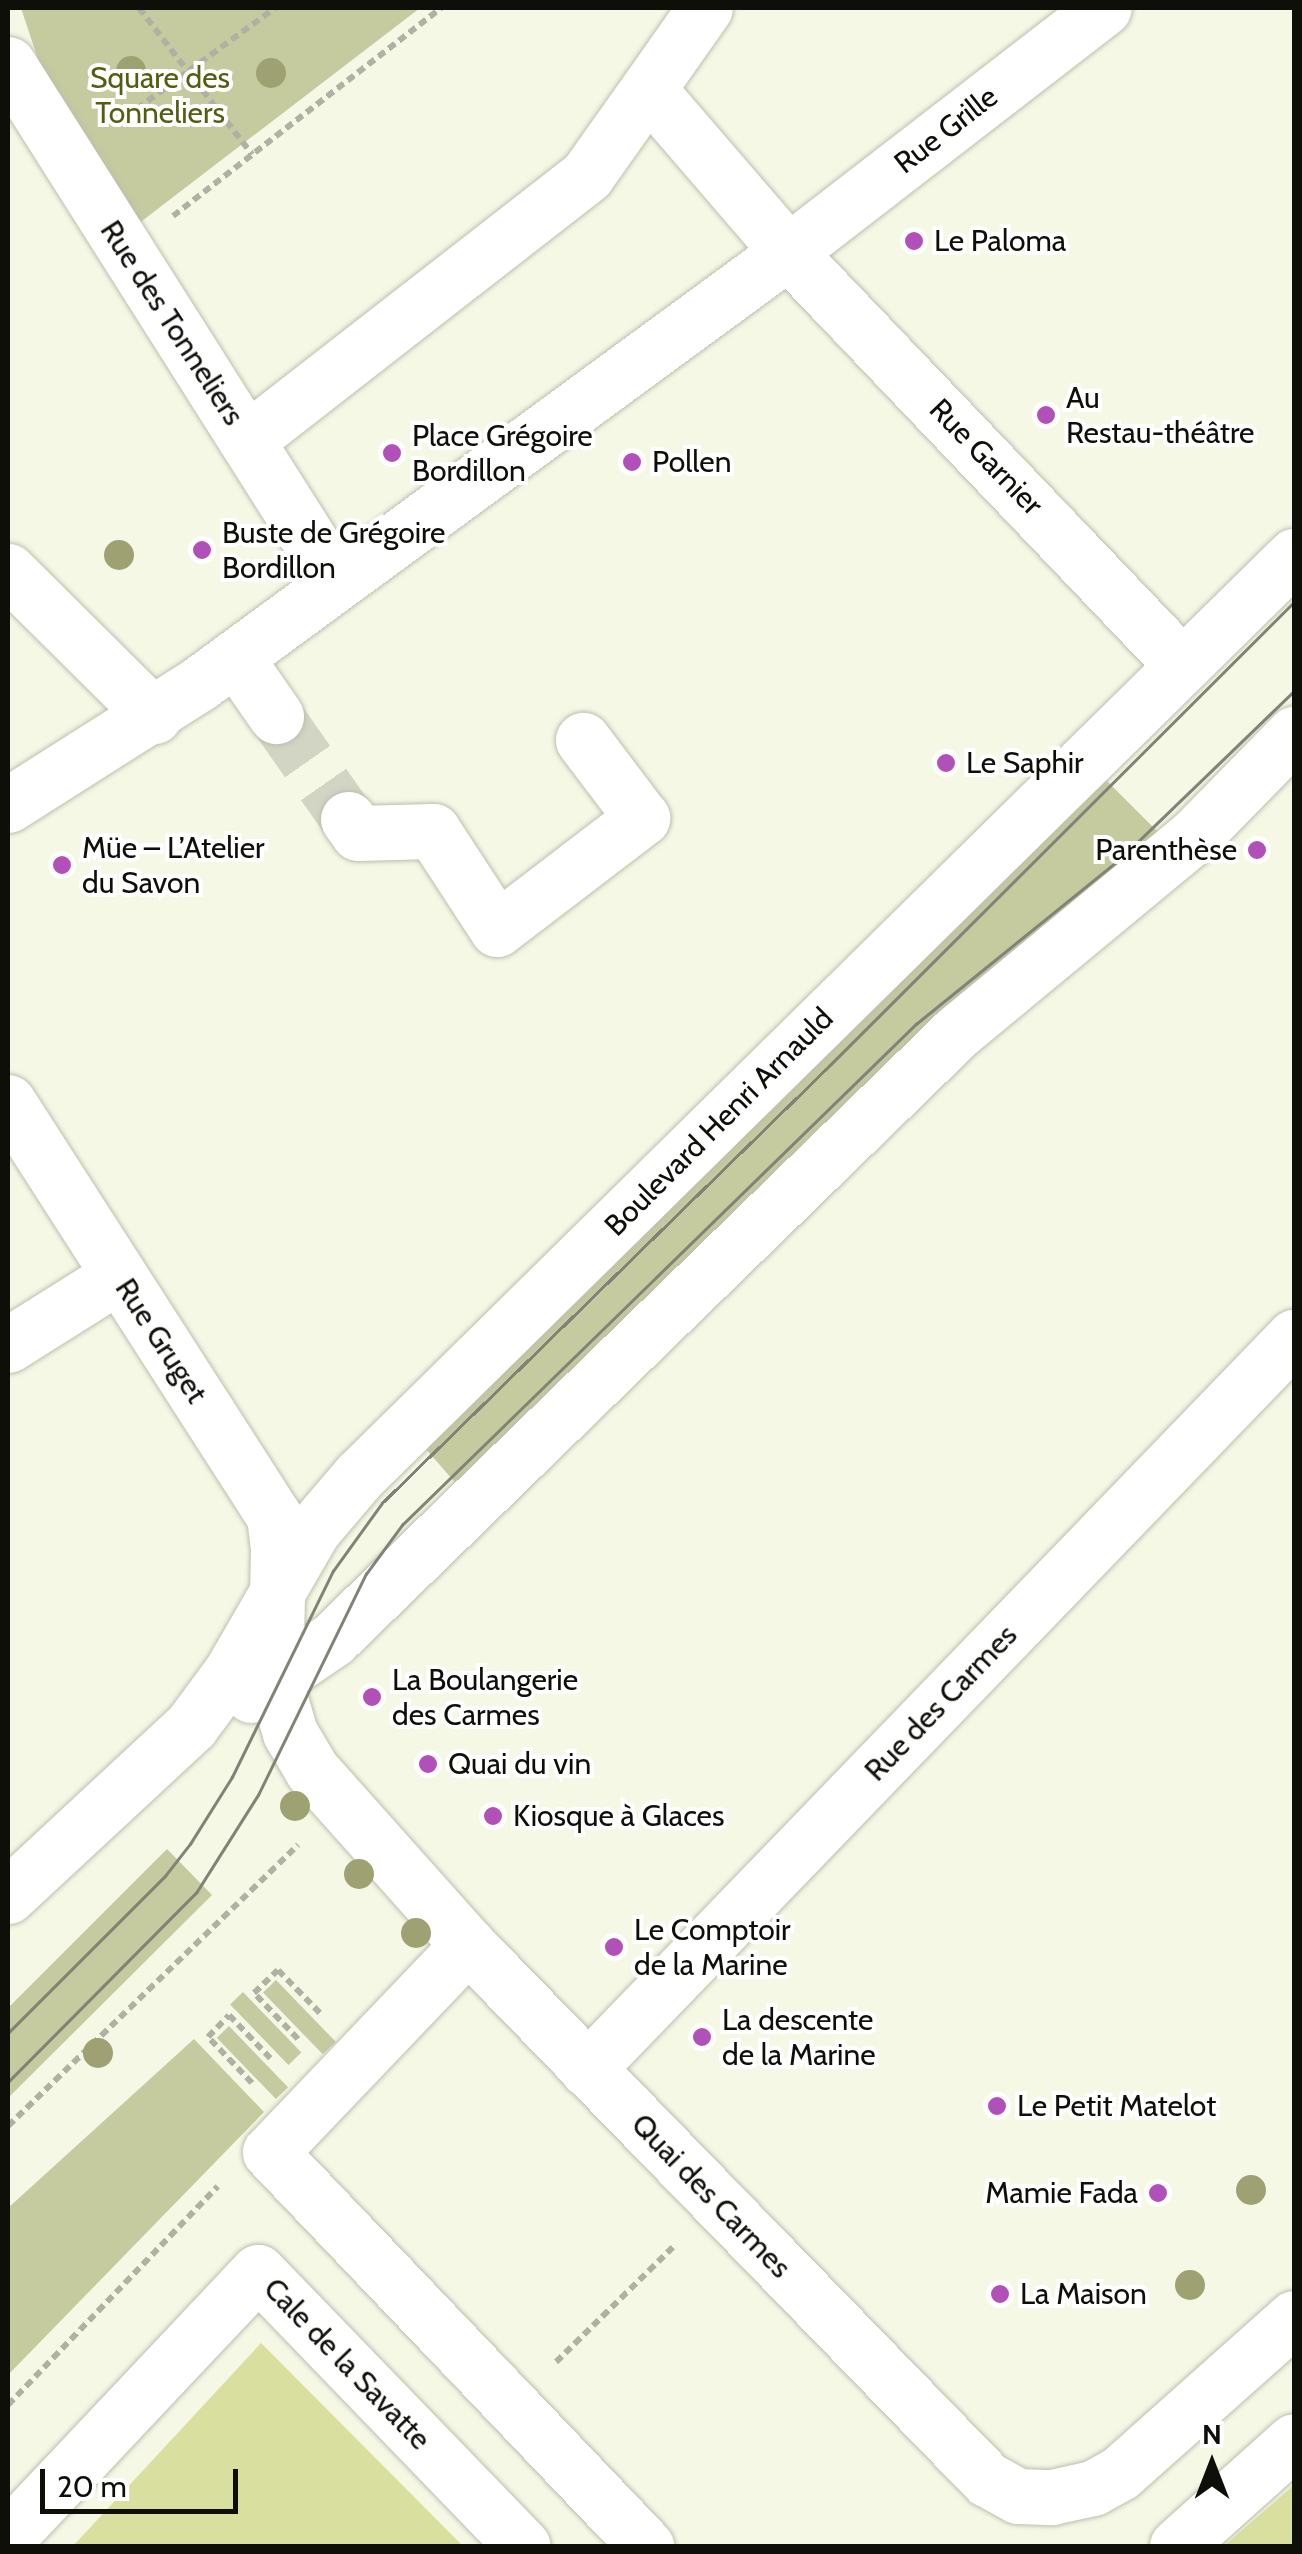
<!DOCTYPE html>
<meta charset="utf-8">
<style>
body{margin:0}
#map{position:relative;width:1302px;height:2554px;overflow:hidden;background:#f5f8e5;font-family:Cabin,sans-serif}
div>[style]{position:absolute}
.green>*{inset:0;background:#c5ca9f;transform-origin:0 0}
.water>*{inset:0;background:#d9e09f}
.minor-tunnel>*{height:55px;margin-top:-27.5px;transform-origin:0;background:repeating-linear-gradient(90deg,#d2d5c4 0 55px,transparent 0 83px)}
.path>*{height:6px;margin-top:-3px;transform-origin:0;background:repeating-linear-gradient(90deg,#afb1a2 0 8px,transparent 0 13px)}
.roads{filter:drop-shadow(0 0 2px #bdbfad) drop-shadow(0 0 2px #bdbfad)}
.minor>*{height:55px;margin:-27.5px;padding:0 27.5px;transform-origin:27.5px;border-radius:27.5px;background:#fff}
.tram>*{height:2.5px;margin:-1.25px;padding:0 1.25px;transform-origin:1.25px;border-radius:1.25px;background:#818376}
.trees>*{width:30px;height:30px;margin:-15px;border-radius:50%;background:#9ea272}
.dots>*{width:28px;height:28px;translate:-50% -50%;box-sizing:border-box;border:5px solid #fff;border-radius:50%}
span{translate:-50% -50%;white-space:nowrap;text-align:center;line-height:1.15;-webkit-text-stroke:8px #fff;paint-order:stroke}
.park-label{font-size:30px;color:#575c13}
.street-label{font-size:30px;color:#0e0f09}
.poi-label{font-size:30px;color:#0e0f09}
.left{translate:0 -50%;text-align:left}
.right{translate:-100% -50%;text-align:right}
.frame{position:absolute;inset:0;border:10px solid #0e0f09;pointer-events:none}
.north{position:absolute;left:1162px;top:2414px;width:100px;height:100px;-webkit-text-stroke:8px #fff;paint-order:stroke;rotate:0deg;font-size:28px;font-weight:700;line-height:40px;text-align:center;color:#0e0f09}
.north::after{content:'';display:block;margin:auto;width:35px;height:45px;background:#0e0f09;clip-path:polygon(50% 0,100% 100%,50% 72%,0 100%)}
.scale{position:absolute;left:40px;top:2469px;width:198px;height:45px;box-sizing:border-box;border:5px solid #0e0f09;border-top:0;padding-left:12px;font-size:30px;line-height:35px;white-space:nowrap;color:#0e0f09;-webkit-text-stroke:8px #fff;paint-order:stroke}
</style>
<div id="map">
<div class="green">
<i style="clip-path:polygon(21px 8px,420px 8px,138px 224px,46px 83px)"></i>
<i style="clip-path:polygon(1095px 769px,1165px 839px,460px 1488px,417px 1439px)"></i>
<i style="clip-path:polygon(167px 1849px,212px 1895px,8px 2098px,8px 2008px)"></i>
<i style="left:276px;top:1980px;width:86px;height:18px;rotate:46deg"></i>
<i style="left:243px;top:1992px;width:84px;height:18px;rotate:46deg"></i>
<i style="left:229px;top:2026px;width:85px;height:17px;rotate:46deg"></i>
<i style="clip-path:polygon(194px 2039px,264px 2112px,8px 2375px,8px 2208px)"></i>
</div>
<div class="water">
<i style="clip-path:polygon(261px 2343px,463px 2546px,73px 2546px)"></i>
<i style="clip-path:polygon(1294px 2485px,1294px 2546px,1224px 2546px)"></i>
</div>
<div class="minor-tunnel">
<i style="left:276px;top:716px;width:126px;rotate:55deg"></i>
</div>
<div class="path">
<i style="left:139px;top:8px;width:185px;rotate:52.3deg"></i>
<i style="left:116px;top:124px;width:197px;rotate:-36.1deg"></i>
<i style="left:173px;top:216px;width:339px;rotate:-37.8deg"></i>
<i style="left:298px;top:2039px;width:64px;rotate:-133.7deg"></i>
<i style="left:254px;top:1993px;width:33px;rotate:-44deg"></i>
<i style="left:278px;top:1970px;width:62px;rotate:45.7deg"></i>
<i style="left:252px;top:2083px;width:64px;rotate:-133.7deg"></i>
<i style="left:208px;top:2037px;width:30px;rotate:-46deg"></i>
<i style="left:229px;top:2015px;width:64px;rotate:46.3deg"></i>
<i style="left:8px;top:2126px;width:404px;rotate:-44.1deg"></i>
<i style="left:556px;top:2362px;width:168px;rotate:-44.5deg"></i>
<i style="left:8px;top:2405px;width:303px;rotate:-46.2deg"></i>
</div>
<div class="roads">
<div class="minor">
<i style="left:8px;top:64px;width:613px;rotate:57.66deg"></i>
<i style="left:648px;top:89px;width:99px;rotate:-54.9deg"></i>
<i style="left:247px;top:440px;width:431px;rotate:-37.9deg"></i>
<i style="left:587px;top:175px;width:105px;rotate:-54.7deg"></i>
<i style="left:648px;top:89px;width:215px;rotate:49.3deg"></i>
<i style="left:788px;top:252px;width:571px;rotate:46.35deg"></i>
<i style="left:8px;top:571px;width:206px;rotate:44.8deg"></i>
<i style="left:235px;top:657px;width:72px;rotate:55.2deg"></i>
<i style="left:8px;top:805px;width:227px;rotate:-32.4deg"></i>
<i style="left:200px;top:683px;width:729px;rotate:-36.24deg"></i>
<i style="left:788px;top:252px;width:399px;rotate:-37.7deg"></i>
<i style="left:348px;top:819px;width:17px;rotate:54deg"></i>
<i style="left:358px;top:833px;width:75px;rotate:-1.5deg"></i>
<i style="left:433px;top:831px;width:117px;rotate:56.9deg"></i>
<i style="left:497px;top:929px;width:183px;rotate:-37.4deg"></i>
<i style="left:642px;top:818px;width:98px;rotate:-127.1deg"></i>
<i style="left:8px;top:1102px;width:492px;rotate:57.3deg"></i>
<i style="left:274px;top:1516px;width:35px;rotate:83deg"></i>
<i style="left:278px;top:1551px;width:131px;rotate:91.3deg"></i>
<i style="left:275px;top:1682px;width:53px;rotate:73.6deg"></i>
<i style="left:290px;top:1733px;width:43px;rotate:59.3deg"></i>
<i style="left:312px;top:1770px;width:234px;rotate:48.3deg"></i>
<i style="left:468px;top:1945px;width:745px;rotate:45.82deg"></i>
<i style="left:987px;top:2479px;width:35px;rotate:29deg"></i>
<i style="left:1018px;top:2496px;width:34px;rotate:2deg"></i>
<i style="left:1052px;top:2497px;width:42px;rotate:-12.4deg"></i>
<i style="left:1093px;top:2488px;width:31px;rotate:-29deg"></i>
<i style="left:1120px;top:2473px;width:233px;rotate:-41.7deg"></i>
<i style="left:8px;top:1345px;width:131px;rotate:-32.2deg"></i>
<i style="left:251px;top:1695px;width:99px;rotate:-34.3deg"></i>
<i style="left:333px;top:1639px;width:871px;rotate:-44.21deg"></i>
<i style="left:957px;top:1032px;width:308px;rotate:-39.6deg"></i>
<i style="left:1194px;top:836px;width:143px;rotate:-45.6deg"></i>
<i style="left:8px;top:1896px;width:250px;rotate:-42.9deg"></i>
<i style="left:191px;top:1726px;width:67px;rotate:-53.5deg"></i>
<i style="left:231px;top:1672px;width:164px;rotate:-60deg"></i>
<i style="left:313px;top:1530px;width:71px;rotate:-49.6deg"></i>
<i style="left:359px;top:1476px;width:1312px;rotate:-44.54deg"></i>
<i style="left:468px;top:1945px;width:286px;rotate:133.7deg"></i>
<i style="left:270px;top:2152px;width:545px;rotate:46.34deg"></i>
<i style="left:587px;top:2069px;width:1018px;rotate:-46deg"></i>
<i style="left:8px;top:2537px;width:364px;rotate:-46.7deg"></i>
<i style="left:258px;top:2272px;width:381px;rotate:46deg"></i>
<i style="left:1177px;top:2546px;width:157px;rotate:-41.9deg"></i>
</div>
</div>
<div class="tram">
<i style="left:8px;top:2033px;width:222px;rotate:-45deg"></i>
<i style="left:165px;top:1876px;width:41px;rotate:-52deg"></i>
<i style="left:190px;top:1844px;width:79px;rotate:-57.9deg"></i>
<i style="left:232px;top:1777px;width:229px;rotate:-63.9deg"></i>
<i style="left:333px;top:1571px;width:84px;rotate:-54.2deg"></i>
<i style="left:382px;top:1503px;width:619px;rotate:-44.35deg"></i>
<i style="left:825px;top:1070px;width:663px;rotate:-44.94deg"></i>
<i style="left:8px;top:2082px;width:267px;rotate:-45.2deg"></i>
<i style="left:196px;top:1893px;width:116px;rotate:-57.7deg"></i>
<i style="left:258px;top:1795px;width:246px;rotate:-64deg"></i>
<i style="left:366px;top:1574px;width:61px;rotate:-53.7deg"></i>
<i style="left:402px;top:1525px;width:718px;rotate:-44.27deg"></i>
<i style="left:916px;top:1024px;width:265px;rotate:-39deg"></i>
<i style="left:1122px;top:857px;width:239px;rotate:-44deg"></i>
</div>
<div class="trees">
<i style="left:131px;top:71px"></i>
<i style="left:271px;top:73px"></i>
<i style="left:119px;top:555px"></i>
<i style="left:295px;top:1806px"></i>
<i style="left:359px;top:1874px"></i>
<i style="left:416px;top:1933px"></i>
<i style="left:98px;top:2053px"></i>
<i style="left:1251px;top:2190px"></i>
<i style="left:1190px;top:2285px"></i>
</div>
<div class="dots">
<i style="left:914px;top:241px;background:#b150b9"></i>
<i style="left:1046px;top:415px;background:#b150b9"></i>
<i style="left:392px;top:453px;background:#b150b9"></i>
<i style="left:632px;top:462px;background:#b150b9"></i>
<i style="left:202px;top:550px;background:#b150b9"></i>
<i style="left:946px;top:763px;background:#b150b9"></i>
<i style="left:1257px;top:850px;background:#b150b9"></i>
<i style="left:62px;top:865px;background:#b150b9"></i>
<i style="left:372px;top:1697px;background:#b150b9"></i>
<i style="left:428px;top:1764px;background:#b150b9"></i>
<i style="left:493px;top:1816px;background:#b150b9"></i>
<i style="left:614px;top:1947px;background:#b150b9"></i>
<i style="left:702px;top:2037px;background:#b150b9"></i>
<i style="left:997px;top:2106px;background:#b150b9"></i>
<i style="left:1158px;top:2193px;background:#b150b9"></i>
<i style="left:1000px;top:2294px;background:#b150b9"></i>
</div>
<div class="park-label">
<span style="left:160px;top:95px">Square des<br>Tonneliers</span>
</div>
<div class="street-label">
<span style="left:946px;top:130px;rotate:-38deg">Rue Grille</span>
<span style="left:172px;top:323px;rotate:57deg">Rue des Tonneliers</span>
<span style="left:986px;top:457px;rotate:46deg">Rue Garnier</span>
<span style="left:719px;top:1122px;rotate:-45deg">Boulevard Henri Arnauld</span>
<span style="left:161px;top:1341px;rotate:57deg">Rue Gruget</span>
<span style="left:941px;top:1703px;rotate:-46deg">Rue des Carmes</span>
<span style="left:711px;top:2196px;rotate:46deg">Quai des Carmes</span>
<span style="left:347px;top:2364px;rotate:46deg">Cale de la Savatte</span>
</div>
<div class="poi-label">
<span class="left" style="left:934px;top:241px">Le Paloma</span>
<span class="left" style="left:1066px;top:415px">Au<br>Restau-théâtre</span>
<span class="left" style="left:412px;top:453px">Place Grégoire<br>Bordillon</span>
<span class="left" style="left:652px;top:462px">Pollen</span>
<span class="left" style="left:222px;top:550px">Buste de Grégoire<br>Bordillon</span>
<span class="left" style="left:966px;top:763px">Le Saphir</span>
<span class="left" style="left:82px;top:865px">Müe – L’Atelier<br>du Savon</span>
<span class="right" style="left:1237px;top:850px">Parenthèse</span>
<span class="left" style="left:392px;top:1697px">La Boulangerie<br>des Carmes</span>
<span class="left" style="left:448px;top:1764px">Quai du vin</span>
<span class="left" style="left:513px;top:1816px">Kiosque à Glaces</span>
<span class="left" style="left:634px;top:1947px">Le Comptoir<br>de la Marine</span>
<span class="left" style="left:722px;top:2037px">La descente<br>de la Marine</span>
<span class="left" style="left:1017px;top:2106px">Le Petit Matelot</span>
<span class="right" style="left:1138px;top:2193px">Mamie Fada</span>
<span class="left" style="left:1020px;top:2294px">La Maison</span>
</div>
<div class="frame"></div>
<div class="north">N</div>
<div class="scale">20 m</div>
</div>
